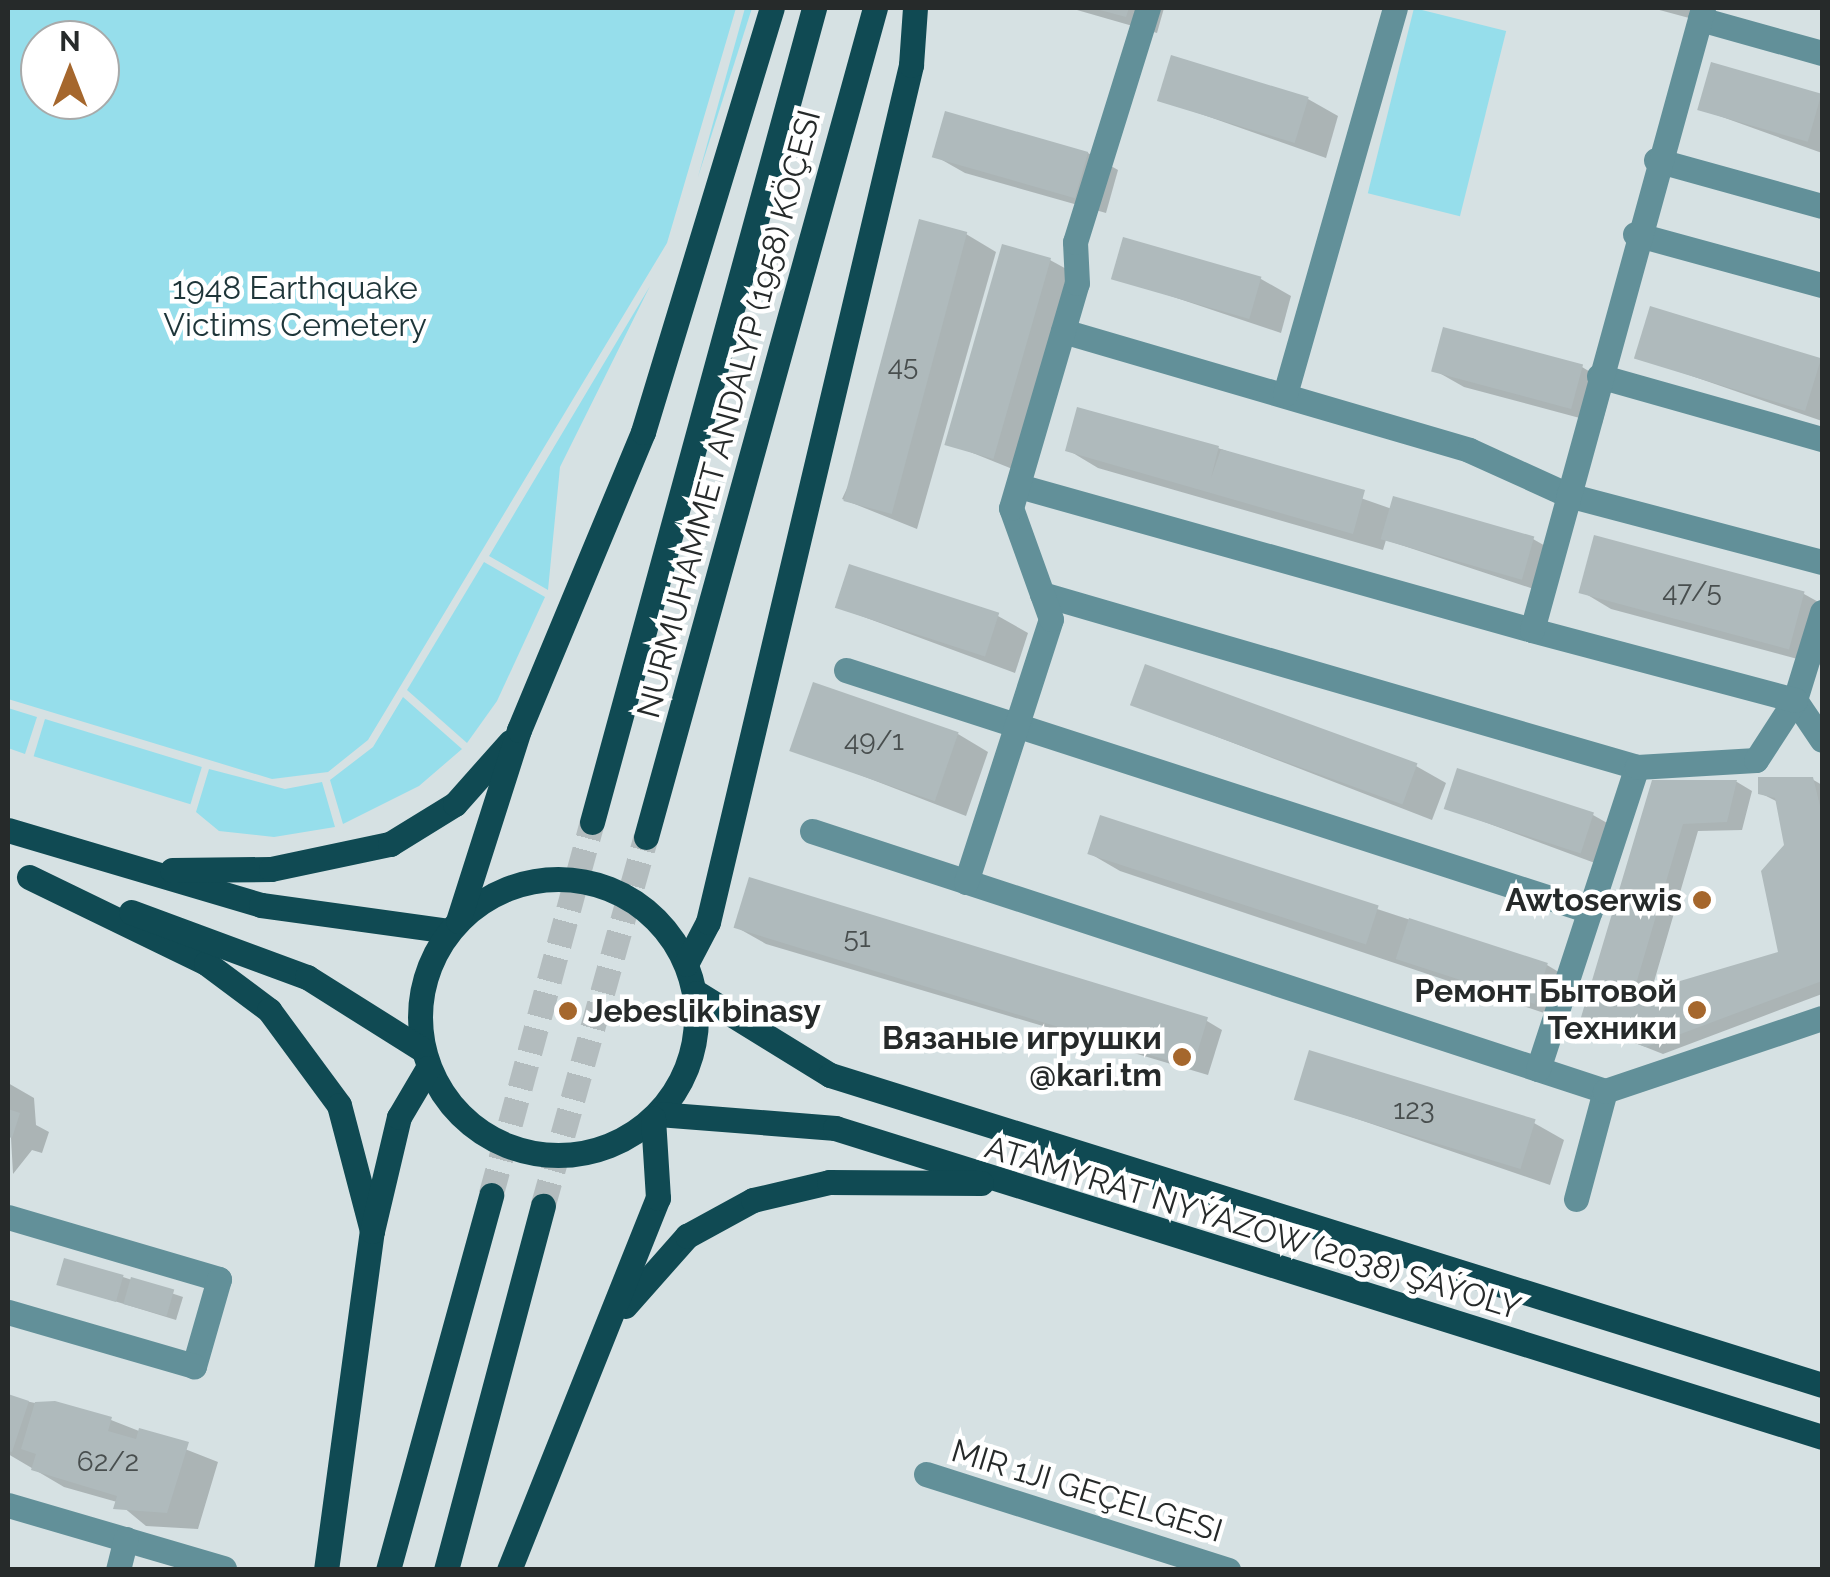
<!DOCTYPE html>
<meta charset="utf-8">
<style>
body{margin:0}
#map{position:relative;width:1830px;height:1577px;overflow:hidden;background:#d6e1e3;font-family:Raleway,sans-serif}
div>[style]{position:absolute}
.green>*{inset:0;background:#96deeb;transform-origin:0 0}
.shadow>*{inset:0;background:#0003}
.building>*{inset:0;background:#afbabc;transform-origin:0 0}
.major-tunnel>*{height:25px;margin-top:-12.5px;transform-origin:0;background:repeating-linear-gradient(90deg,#b3bcbe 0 25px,transparent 0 37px)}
.minor>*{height:25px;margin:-12.5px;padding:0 12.5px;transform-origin:12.5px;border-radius:12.5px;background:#629099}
.major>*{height:25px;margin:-12.5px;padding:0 12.5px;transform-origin:12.5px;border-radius:12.5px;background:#104a53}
.major>.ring{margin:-12.5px;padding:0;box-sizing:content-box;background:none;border:25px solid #104a53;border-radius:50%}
.dots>*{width:28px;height:28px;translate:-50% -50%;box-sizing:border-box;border:5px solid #fff;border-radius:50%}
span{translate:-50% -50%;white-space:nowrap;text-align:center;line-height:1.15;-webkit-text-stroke:9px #fff;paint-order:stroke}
.number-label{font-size:28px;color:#484e4e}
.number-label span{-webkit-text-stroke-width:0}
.park-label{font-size:32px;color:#1e3539}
.street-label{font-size:32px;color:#262a2a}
.poi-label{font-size:32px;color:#262a2a;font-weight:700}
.right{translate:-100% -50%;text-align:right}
.left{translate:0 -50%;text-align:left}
.frame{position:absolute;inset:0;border:10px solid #262a2a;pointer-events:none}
.north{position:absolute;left:20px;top:20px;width:100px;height:100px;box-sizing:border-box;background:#fff;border:2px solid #a8aaaa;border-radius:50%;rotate:0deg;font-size:28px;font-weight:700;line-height:40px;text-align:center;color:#262a2a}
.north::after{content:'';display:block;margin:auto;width:35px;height:45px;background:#a5672d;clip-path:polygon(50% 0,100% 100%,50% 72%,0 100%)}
</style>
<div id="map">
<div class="green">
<i style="clip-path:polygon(evenodd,8px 8px,736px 8px,667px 243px,368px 740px,328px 772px,272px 779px,8px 699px,8px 8px,100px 40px,100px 100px,40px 100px,40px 40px,100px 40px)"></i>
<i style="clip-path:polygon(745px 8px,752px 8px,698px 177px)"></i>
<i style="left:1414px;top:8px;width:95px;height:191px;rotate:14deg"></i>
<i style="clip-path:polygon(650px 286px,560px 467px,548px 590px,489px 556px)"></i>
<i style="clip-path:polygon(484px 562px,545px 597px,497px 701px,467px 743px,407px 690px)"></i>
<i style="clip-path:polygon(403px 697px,462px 749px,419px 786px,343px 824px,330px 780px,373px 747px)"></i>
<i style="clip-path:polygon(8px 708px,37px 717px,25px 754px,8px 748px)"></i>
<i style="left:45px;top:719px;width:164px;height:39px;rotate:17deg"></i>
<i style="clip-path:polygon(209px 769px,285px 789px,322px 782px,335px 827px,274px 837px,219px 831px,196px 812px)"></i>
</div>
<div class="shadow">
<i style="clip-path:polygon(1070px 8px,1164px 8px,1157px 33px)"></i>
<i style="clip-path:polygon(1652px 8px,1709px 8px,1704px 22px)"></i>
<i style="clip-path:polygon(1712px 65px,1822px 96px,1822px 153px,1700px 109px)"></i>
<i style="clip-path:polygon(1308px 99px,1338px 116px,1326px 158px,1161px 100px)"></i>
<i style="clip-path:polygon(1088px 153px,1118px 170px,1106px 213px,965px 173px,935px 156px)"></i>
<i style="clip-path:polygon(966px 234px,996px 252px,917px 529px,842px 499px)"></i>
<i style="clip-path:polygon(1125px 240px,1261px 279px,1291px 296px,1281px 333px,1114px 277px)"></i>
<i style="clip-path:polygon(1050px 260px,1081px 277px,1025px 474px,948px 443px)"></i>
<i style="clip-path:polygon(1651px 309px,1822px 360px,1822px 421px,1637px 357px)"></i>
<i style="clip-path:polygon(1582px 367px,1612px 385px,1602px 424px,1464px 387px,1434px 370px)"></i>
<i style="clip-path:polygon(1218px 448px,1392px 509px,1533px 539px,1563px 556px,1552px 595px,1386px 540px,1383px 550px,1098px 468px,1068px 450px)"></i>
<i style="clip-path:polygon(1581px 591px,1804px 594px,1822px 604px,1820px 665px,1611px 609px)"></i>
<i style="clip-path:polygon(837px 607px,998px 616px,1028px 633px,1015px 673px)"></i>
<i style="clip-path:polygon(1133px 704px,1416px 766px,1446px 783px,1432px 820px)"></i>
<i style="clip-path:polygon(958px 734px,988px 752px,966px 816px,793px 749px)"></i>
<i style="clip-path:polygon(1812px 779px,1822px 785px,1822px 994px,1663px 1054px,1582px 1022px,1654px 782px,1737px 782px,1752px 791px,1742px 830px,1698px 831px,1651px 992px,1781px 954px,1787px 845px,1778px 802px,1760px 793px)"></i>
<i style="clip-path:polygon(1447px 808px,1593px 815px,1623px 832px,1611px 869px)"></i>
<i style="clip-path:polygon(1101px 818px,1547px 965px,1577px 983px,1565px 1020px,1120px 871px,1089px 853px)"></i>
<i style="clip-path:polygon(736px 927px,1207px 1021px,1222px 1030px,1208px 1075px,766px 944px)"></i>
<i style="clip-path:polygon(8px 1083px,34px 1098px,36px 1125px,49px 1132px,42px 1153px,32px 1150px,13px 1174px)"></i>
<i style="clip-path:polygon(1296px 1098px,1534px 1123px,1564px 1140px,1550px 1185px)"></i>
<i style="clip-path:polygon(123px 1277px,183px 1297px,176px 1320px,59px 1284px)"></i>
<i style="clip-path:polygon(8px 1397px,111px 1420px,218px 1462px,198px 1529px,146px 1526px,117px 1502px,64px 1487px,8px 1454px)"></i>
</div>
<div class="building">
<i style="clip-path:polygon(1096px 9px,1096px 8px,1129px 8px,1126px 17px)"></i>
<i style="left:1171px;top:55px;width:144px;height:48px;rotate:17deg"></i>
<i style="left:1711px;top:62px;width:115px;height:50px;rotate:16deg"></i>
<i style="left:945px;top:111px;width:149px;height:48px;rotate:16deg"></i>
<i style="left:919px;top:219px;width:50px;height:292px;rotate:15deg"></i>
<i style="left:1123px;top:237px;width:144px;height:44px;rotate:16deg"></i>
<i style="left:1002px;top:244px;width:51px;height:209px;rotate:16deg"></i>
<i style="left:1650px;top:306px;width:179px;height:55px;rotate:17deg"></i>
<i style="left:1443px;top:327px;width:145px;height:46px;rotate:15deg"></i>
<i style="clip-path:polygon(1077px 407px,1219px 446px,1211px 478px,1221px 449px,1365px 490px,1353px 534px,1065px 451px)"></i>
<i style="left:1393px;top:496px;width:147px;height:45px;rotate:16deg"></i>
<i style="left:1594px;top:535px;width:218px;height:60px;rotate:15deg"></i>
<i style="left:849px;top:564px;width:158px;height:46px;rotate:18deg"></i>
<i style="left:1145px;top:664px;width:290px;height:44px;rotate:20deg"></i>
<i style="left:813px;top:682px;width:154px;height:73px;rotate:19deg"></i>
<i style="left:1457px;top:768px;width:144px;height:43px;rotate:18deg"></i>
<i style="clip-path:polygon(1758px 777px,1813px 777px,1822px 814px,1822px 981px,1646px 1047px,1579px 1024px,1652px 780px,1737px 780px,1727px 822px,1683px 824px,1636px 984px,1653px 989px,1778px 952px,1761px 871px,1784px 845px,1775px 798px,1758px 794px)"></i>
<i style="left:1100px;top:815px;width:293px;height:41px;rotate:18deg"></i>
<i style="left:749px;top:877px;width:480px;height:53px;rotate:17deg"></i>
<i style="left:1409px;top:918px;width:146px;height:43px;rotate:18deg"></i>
<i style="left:1309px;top:1050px;width:237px;height:52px;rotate:17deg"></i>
<i style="clip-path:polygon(8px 1109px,20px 1113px,12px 1138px,8px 1137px)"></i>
<i style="left:64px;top:1258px;width:62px;height:28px;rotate:16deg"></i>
<i style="left:131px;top:1277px;width:45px;height:28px;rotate:16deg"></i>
<i style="clip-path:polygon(8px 1394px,29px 1401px,12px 1452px,8px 1451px)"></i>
<i style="clip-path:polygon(55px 1401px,112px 1417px,108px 1431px,136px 1439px,139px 1428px,189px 1442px,167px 1513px,113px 1509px,117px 1496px,31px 1470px,36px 1454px,21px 1449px,35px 1402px)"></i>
</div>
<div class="major-tunnel">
<i style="left:491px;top:1195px;width:386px;rotate:-74.8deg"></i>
<i style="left:543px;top:1206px;width:383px;rotate:-74.4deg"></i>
</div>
<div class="minor">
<i style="left:1700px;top:19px;width:127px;rotate:15.6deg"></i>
<i style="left:1656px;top:160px;width:172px;rotate:15.5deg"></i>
<i style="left:1635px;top:234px;width:194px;rotate:15.3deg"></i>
<i style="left:1063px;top:331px;width:423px;rotate:16.3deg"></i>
<i style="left:1469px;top:450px;width:109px;rotate:24.4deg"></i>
<i style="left:1568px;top:495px;width:263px;rotate:14.8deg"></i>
<i style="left:1599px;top:376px;width:232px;rotate:15.8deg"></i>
<i style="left:1285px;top:394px;width:401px;rotate:-74.1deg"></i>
<i style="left:1019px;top:486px;width:533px;rotate:15.68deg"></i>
<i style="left:1042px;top:594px;width:620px;rotate:16.21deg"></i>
<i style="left:1822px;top:612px;width:92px;rotate:107.1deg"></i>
<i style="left:1795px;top:700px;width:48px;rotate:56deg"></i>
<i style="left:846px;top:670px;width:782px;rotate:17.95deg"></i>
<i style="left:812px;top:831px;width:835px;rotate:18.15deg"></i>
<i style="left:966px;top:882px;width:276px;rotate:-72.1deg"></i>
<i style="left:1051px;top:619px;width:118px;rotate:-109.8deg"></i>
<i style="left:1011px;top:508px;width:234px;rotate:-73.7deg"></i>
<i style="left:1077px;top:283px;width:41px;rotate:-92.8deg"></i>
<i style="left:1075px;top:242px;width:245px;rotate:-72.7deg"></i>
<i style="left:1538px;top:1069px;width:318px;rotate:-71.9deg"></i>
<i style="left:1637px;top:767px;width:119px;rotate:-3.4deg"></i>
<i style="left:1756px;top:760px;width:72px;rotate:-57deg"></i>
<i style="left:1795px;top:700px;width:272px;rotate:-165.1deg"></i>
<i style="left:1532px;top:630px;width:645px;rotate:-74.63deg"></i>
<i style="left:1576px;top:1199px;width:112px;rotate:-75deg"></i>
<i style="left:1605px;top:1091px;width:229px;rotate:-18.6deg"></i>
<i style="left:8px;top:1217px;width:220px;rotate:16.4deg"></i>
<i style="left:219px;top:1279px;width:91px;rotate:106deg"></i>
<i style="left:194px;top:1366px;width:194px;rotate:-163.8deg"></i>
<i style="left:926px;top:1474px;width:317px;rotate:17.6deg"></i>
<i style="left:8px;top:1505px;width:225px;rotate:16.3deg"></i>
<i style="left:118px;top:1570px;width:32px;rotate:-76deg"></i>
</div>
<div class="major">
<i style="left:592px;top:822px;width:844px;rotate:-74.74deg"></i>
<i style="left:8px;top:830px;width:264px;rotate:16.5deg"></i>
<i style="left:261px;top:905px;width:189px;rotate:7.9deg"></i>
<i style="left:646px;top:837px;width:860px;rotate:-74.56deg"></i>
<i style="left:172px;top:870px;width:99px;rotate:-0.6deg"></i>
<i style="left:271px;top:869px;width:122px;rotate:-11.9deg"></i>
<i style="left:390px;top:844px;width:76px;rotate:-31.6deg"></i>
<i style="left:455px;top:804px;width:83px;rotate:-48.4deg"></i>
<i style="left:29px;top:877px;width:197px;rotate:25.9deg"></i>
<i style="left:206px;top:963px;width:79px;rotate:36.7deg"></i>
<i style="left:269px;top:1010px;width:118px;rotate:53.6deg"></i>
<i style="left:339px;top:1105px;width:130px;rotate:75.3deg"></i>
<i class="ring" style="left:420px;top:879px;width:251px;height:251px"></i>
<i style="left:131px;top:912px;width:188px;rotate:20.3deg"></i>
<i style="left:307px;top:977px;width:137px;rotate:32.2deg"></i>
<i style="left:458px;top:921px;width:201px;rotate:-72.3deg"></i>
<i style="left:519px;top:730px;width:323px;rotate:-67.4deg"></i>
<i style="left:643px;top:432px;width:443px;rotate:-73.1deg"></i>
<i style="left:686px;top:964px;width:47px;rotate:-62.4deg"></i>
<i style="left:708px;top:922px;width:881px;rotate:-76.67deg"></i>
<i style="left:911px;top:65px;width:57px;rotate:-86deg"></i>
<i style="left:697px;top:993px;width:156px;rotate:31.7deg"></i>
<i style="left:830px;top:1075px;width:1039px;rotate:17.35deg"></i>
<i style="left:658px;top:1114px;width:178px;rotate:4.5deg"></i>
<i style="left:835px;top:1128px;width:1034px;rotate:17.38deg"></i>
<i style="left:625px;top:1306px;width:94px;rotate:-48.5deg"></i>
<i style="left:687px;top:1236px;width:75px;rotate:-28.6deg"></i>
<i style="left:753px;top:1200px;width:78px;rotate:-13.3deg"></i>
<i style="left:829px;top:1182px;width:152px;rotate:0.4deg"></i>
<i style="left:326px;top:1570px;width:342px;rotate:-82.3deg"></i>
<i style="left:372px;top:1231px;width:117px;rotate:-76.7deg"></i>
<i style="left:399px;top:1117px;width:57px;rotate:-59.4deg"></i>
<i style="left:388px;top:1570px;width:389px;rotate:-74.6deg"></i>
<i style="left:446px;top:1570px;width:377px;rotate:-75.1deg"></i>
<i style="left:509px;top:1570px;width:401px;rotate:-68.2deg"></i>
<i style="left:658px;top:1198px;width:80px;rotate:-93.6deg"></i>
</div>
<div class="dots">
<i style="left:1702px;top:900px;background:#a5672d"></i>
<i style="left:1697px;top:1010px;background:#a5672d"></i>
<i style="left:568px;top:1011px;background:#a5672d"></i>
<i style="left:1182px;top:1057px;background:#a5672d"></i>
</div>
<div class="number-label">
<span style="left:903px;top:366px">45</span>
<span style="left:1692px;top:592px">47/5</span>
<span style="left:874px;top:741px">49/1</span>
<span style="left:857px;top:938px">51</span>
<span style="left:1414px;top:1110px">123</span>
<span style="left:108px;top:1462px">62/2</span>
</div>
<div class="park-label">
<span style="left:295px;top:307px">1948 Earthquake<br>Victims Cemetery</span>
</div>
<div class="street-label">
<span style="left:729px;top:414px;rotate:-75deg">NURMUHAMMET ANDALYP (1958) KÖÇESI</span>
<span style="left:1253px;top:1228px;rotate:17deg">ATAMYRAT NYÝAZOW (2038) ŞAÝOLY</span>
<span style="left:1087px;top:1491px;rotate:17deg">MIR 1JI GEÇELGESI</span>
</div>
<div class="poi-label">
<span class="right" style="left:1682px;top:900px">Awtoserwis</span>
<span class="right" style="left:1677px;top:1010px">Ремонт Бытовой<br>Техники</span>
<span class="left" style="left:588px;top:1011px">Jebeslik binasy</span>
<span class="right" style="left:1162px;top:1057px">Вязаные игрушки<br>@kari.tm</span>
</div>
<div class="frame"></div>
<div class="north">N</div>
</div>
